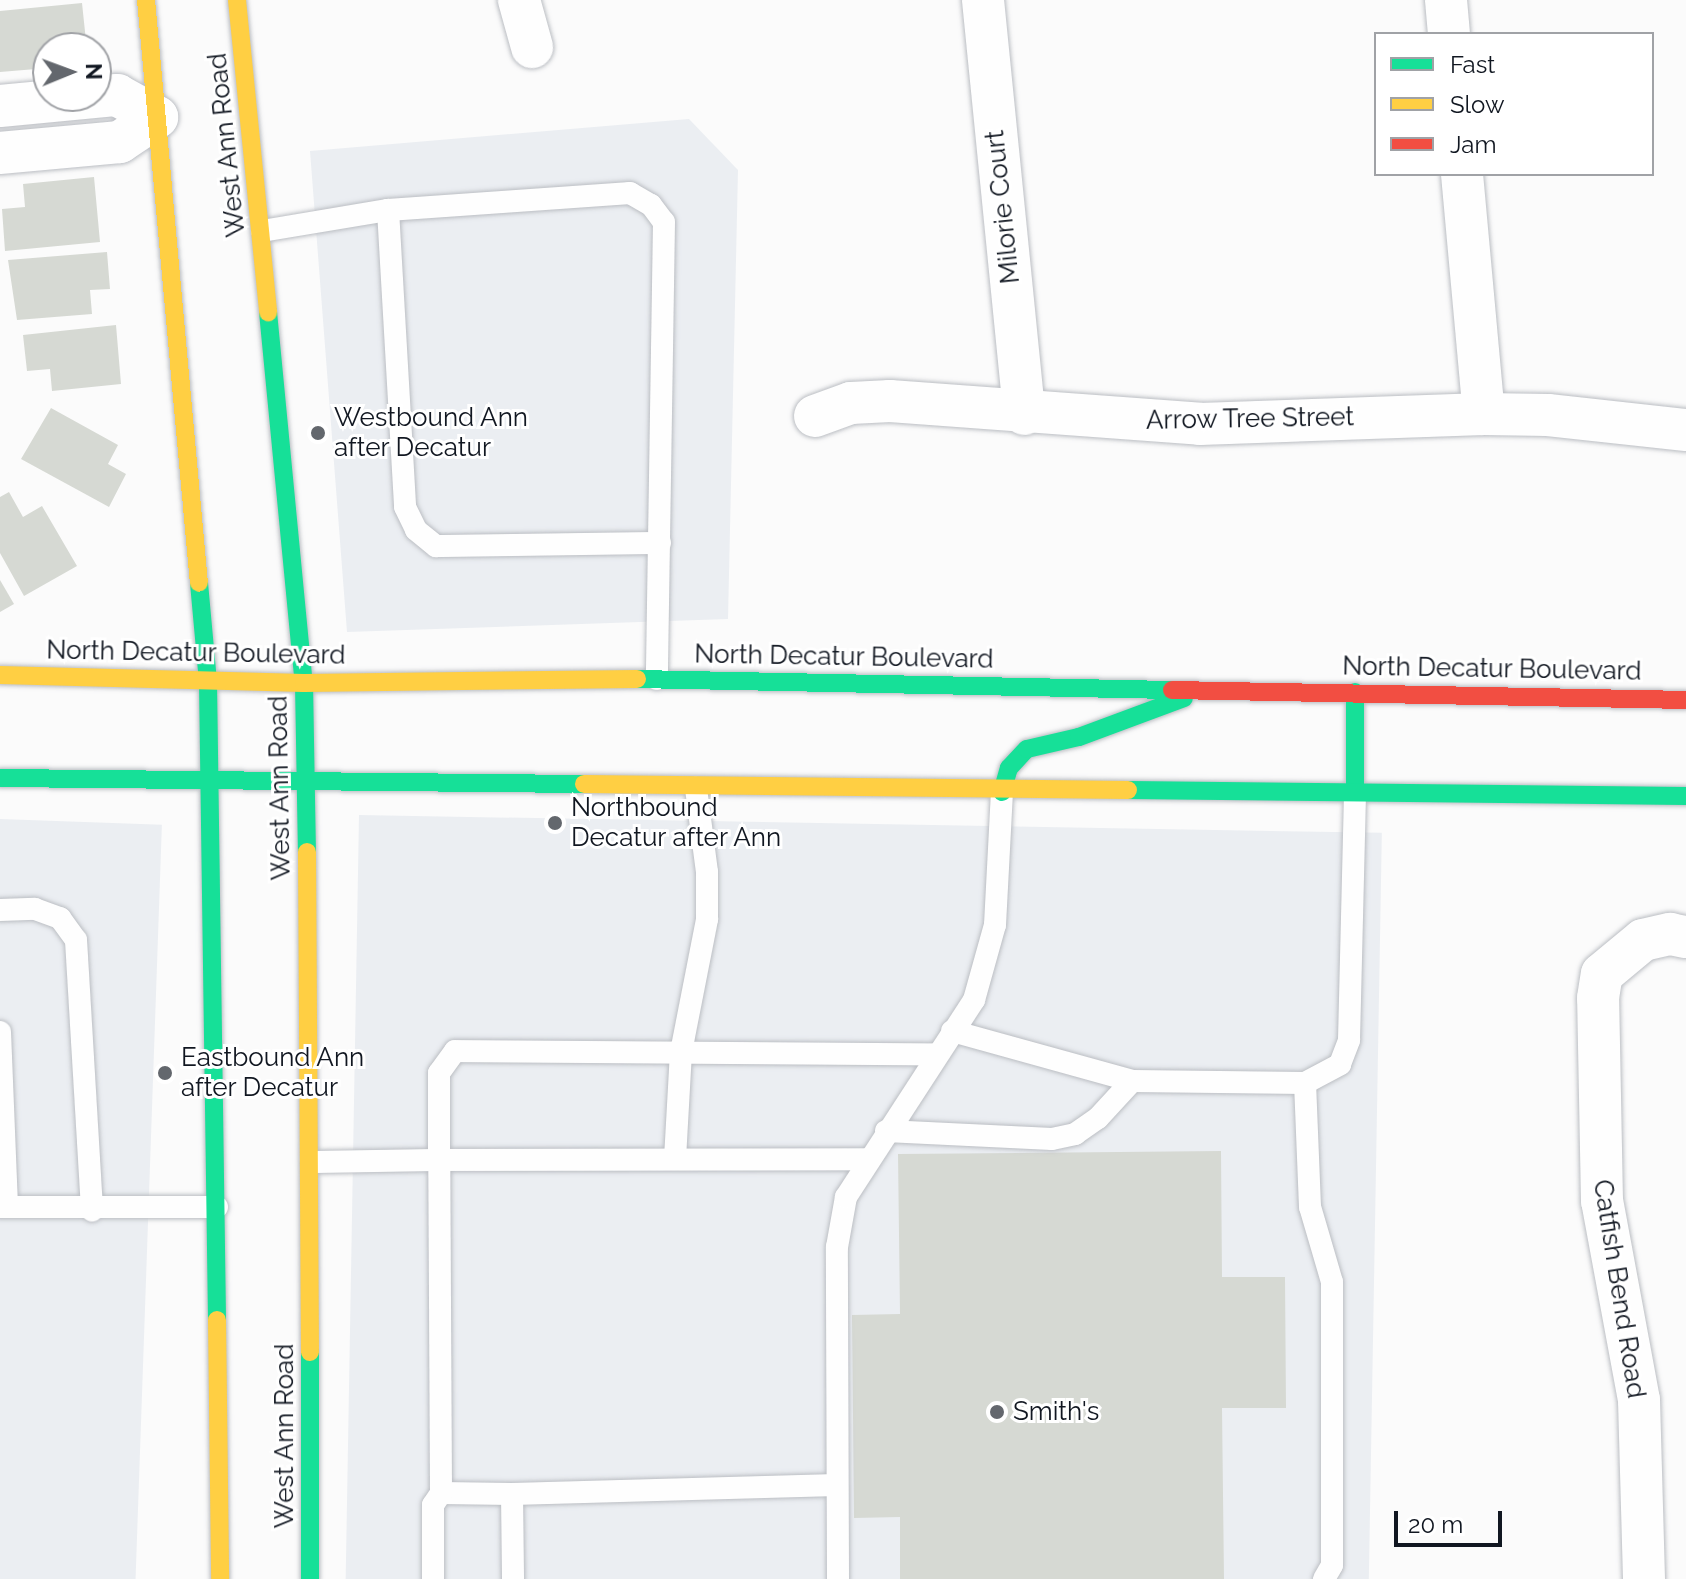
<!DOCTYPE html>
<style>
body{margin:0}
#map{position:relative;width:1686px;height:1579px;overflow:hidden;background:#fbfbfb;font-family:Raleway,sans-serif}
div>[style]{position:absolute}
.built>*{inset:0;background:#ebeef2;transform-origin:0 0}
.building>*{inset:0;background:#d6d9d3}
.roads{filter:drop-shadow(0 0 2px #bbbec3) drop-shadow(0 0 2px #bbbec3)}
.lane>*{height:22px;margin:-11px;padding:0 11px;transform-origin:11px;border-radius:11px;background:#fefefe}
.street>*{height:42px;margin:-21px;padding:0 21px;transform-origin:21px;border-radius:21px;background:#fefefe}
.fast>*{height:18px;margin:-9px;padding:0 9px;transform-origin:9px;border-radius:9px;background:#16e098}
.slow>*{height:18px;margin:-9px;padding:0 9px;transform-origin:9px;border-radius:9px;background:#ffcf43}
.jam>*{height:18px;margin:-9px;padding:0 9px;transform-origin:9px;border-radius:9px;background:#f24e42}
.dots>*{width:22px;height:22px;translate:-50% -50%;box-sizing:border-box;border:4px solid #fff;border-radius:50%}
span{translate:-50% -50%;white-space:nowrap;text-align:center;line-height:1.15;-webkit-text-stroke:6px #fff;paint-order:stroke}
.street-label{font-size:26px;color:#111721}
.poi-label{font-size:26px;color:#111721}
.left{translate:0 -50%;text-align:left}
.legend{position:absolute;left:1374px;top:32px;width:280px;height:144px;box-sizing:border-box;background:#fff;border:2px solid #a0a2a6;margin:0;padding:10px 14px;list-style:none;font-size:24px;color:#111721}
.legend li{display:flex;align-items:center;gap:16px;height:40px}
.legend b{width:40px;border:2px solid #a0a2a6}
.north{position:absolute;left:32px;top:32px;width:80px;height:80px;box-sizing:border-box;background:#fff;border:2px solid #a0a2a6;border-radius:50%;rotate:89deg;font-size:22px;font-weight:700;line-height:32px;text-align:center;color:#111721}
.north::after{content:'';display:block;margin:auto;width:28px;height:36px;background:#63676d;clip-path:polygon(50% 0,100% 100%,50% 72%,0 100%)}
.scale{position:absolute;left:1394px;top:1511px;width:108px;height:36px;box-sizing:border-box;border:4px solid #111721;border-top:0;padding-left:10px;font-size:24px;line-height:28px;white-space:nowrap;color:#111721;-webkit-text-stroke:6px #fff;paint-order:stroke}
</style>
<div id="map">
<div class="built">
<i style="clip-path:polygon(689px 119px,738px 170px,728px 619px,347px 632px,310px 151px)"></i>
<i style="left:359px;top:815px;width:1023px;height:764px;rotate:1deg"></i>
<i style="left:0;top:819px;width:162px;height:760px;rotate:2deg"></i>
</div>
<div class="building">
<i style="clip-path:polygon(82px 3px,86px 41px,48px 48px,48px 68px,0 72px,0 11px)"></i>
<i style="clip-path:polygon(94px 177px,100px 242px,5px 251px,2px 209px,25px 207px,23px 184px)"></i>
<i style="clip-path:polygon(107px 252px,110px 289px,90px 290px,92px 314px,17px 320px,8px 260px)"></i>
<i style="clip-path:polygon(116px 325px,121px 384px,52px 391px,50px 369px,27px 371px,23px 335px)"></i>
<i style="clip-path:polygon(51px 408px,118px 445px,108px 464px,126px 474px,109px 507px,21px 459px)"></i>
<i style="clip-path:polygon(9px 492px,23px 517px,42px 506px,77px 566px,24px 596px,0 553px,0 497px)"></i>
<i style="clip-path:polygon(0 580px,14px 604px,0 612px)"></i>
<i style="clip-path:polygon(1221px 1151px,1222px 1277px,1285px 1277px,1286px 1408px,1222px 1408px,1224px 1579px,900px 1579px,900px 1517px,854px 1518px,852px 1315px,900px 1314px,898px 1154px)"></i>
</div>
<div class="roads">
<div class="lane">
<i style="left:388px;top:210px;width:297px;rotate:86.7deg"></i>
<i style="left:405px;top:507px;width:25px;rotate:64deg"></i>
<i style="left:416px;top:530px;width:26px;rotate:39deg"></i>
<i style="left:436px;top:546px;width:224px;rotate:-0.8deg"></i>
<i style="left:262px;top:231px;width:128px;rotate:-9.5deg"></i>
<i style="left:388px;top:210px;width:243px;rotate:-4deg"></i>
<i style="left:630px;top:193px;width:24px;rotate:30deg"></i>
<i style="left:651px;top:205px;width:21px;rotate:53deg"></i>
<i style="left:664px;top:222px;width:457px;rotate:90.9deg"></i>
<i style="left:0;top:910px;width:35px;rotate:-2deg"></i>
<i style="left:35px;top:909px;width:27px;rotate:20deg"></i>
<i style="left:60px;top:918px;width:27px;rotate:54deg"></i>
<i style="left:76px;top:940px;width:271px;rotate:86.6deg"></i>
<i style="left:952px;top:1031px;width:187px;rotate:15.5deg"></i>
<i style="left:1132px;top:1081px;width:173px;rotate:0.7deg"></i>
<i style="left:0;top:1032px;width:175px;rotate:87.7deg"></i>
<i style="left:886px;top:1131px;width:166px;rotate:2.8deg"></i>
<i style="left:1052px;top:1139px;width:24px;rotate:-12deg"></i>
<i style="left:1075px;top:1134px;width:28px;rotate:-35deg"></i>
<i style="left:1098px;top:1118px;width:50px;rotate:-47.4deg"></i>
<i style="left:675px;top:1159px;width:107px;rotate:-86.8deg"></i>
<i style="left:681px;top:1052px;width:136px;rotate:-78.9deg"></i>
<i style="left:707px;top:919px;width:47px;rotate:-90deg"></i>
<i style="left:707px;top:872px;width:85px;rotate:-97.5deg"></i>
<i style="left:311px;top:1162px;width:128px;rotate:-0.9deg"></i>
<i style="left:439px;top:1160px;width:87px;rotate:-90deg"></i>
<i style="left:439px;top:1073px;width:27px;rotate:-54deg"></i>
<i style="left:455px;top:1051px;width:480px;rotate:0.4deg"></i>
<i style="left:0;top:1207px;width:217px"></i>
<i style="left:441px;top:1493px;width:71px;rotate:0.8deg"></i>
<i style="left:512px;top:1494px;width:85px;rotate:89.3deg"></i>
<i style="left:512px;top:1494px;width:325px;rotate:-1.6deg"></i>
<i style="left:433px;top:1579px;width:74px;rotate:-90deg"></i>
<i style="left:433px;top:1505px;width:14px;rotate:-56deg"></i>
<i style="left:441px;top:1493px;width:333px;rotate:-90.3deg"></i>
<i style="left:439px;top:1160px;width:430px;rotate:-0.1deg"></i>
<i style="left:838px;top:1579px;width:332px;rotate:-90.2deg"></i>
<i style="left:837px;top:1247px;width:51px;rotate:-79.8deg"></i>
<i style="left:846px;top:1197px;width:235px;rotate:-57deg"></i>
<i style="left:974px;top:1000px;width:78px;rotate:-74.4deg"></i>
<i style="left:995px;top:925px;width:133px;rotate:-87deg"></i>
<i style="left:1324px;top:1579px;width:16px;rotate:-60deg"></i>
<i style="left:1332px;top:1565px;width:283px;rotate:-90deg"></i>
<i style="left:1332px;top:1282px;width:78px;rotate:-106.3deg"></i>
<i style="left:1310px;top:1207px;width:124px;rotate:-92.3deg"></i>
<i style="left:1305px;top:1083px;width:40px;rotate:-28deg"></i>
<i style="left:1340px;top:1064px;width:26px;rotate:-69deg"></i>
<i style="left:1349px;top:1040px;width:249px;rotate:-88.6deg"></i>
</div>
<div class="street">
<i style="left:519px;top:0;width:49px;rotate:74.5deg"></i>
<i style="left:983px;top:0;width:416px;rotate:84.3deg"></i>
<i style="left:1446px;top:0;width:34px;rotate:85deg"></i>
<i style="left:0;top:106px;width:118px;rotate:-5.4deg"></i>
<i style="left:117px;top:95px;width:46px;rotate:28.8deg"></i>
<i style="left:157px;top:117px;width:45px;rotate:146deg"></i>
<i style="left:120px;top:142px;width:121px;rotate:174.8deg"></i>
<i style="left:1462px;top:174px;width:241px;rotate:84.8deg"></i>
<i style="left:815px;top:416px;width:38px;rotate:-20deg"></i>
<i style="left:851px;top:403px;width:39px;rotate:-3deg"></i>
<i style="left:890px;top:401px;width:311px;rotate:4.2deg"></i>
<i style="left:1200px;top:424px;width:284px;rotate:-2deg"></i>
<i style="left:1484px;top:414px;width:64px;rotate:0.9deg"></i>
<i style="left:1548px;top:415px;width:139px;rotate:6.2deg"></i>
<i style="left:1644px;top:1579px;width:179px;rotate:-91.6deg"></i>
<i style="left:1639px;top:1400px;width:202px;rotate:-100.5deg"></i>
<i style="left:1602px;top:1201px;width:203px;rotate:-91.1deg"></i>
<i style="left:1598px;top:998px;width:24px;rotate:-81deg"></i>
<i style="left:1602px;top:974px;width:53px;rotate:-39.7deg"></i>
<i style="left:1643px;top:940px;width:28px;rotate:-13deg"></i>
<i style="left:1670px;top:934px;width:16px;rotate:11deg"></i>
</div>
<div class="fast">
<i style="left:268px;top:312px;width:373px;rotate:84.5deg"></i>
<i style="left:304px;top:683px;width:169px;rotate:89deg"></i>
<i style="left:199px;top:583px;width:99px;rotate:84.8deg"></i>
<i style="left:208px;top:682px;width:638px;rotate:89.19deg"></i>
<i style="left:637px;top:679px;width:535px;rotate:1.18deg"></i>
<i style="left:1355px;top:692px;width:99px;rotate:90deg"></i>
<i style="left:0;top:778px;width:584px;rotate:0.59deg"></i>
<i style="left:1128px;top:790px;width:558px;rotate:0.62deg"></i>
<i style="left:1002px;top:792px;width:25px;rotate:-74deg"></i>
<i style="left:1009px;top:768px;width:26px;rotate:-47deg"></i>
<i style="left:1027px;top:749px;width:53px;rotate:-13deg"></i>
<i style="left:1079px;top:737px;width:112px;rotate:-20.4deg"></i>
<i style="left:310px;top:1579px;width:227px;rotate:-90deg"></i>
</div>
<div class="slow">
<i style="left:146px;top:0;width:585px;rotate:84.81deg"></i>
<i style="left:237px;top:0;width:314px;rotate:84.3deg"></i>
<i style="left:0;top:675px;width:304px;rotate:1.5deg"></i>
<i style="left:304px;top:683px;width:333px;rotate:-0.7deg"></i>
<i style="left:584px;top:784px;width:544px;rotate:0.63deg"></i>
<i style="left:307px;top:852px;width:500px;rotate:89.66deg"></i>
<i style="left:217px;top:1320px;width:259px;rotate:89.3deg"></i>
</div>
<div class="jam">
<i style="left:1172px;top:690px;width:514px;rotate:1.11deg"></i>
</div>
</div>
<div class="dots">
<i style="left:318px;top:433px;background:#63676d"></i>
<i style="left:555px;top:823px;background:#63676d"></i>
<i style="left:165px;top:1073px;background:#63676d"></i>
<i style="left:997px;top:1412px;background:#63676d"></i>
</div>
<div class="street-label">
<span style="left:227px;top:145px;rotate:-96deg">West Ann Road</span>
<span style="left:1003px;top:207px;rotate:-96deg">Milorie Court</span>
<span style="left:1250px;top:419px;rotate:-1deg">Arrow Tree Street</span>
<span style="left:196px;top:653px;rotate:1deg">North Decatur Boulevard</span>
<span style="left:844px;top:657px;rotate:1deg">North Decatur Boulevard</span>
<span style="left:1492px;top:669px;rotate:1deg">North Decatur Boulevard</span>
<span style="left:280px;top:788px;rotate:-91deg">West Ann Road</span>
<span style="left:1619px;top:1289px;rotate:81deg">Catfish Bend Road</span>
<span style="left:285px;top:1436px;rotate:-90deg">West Ann Road</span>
</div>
<div class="poi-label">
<span class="left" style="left:334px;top:433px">Westbound Ann<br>after Decatur</span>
<span class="left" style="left:571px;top:823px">Northbound<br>Decatur after Ann</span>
<span class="left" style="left:181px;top:1073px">Eastbound Ann<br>after Decatur</span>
<span class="left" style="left:1013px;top:1412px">Smith's</span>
</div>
<ul class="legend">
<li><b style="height:10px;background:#16e098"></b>Fast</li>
<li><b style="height:10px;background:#ffcf43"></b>Slow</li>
<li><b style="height:10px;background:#f24e42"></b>Jam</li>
</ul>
<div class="north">N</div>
<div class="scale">20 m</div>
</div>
